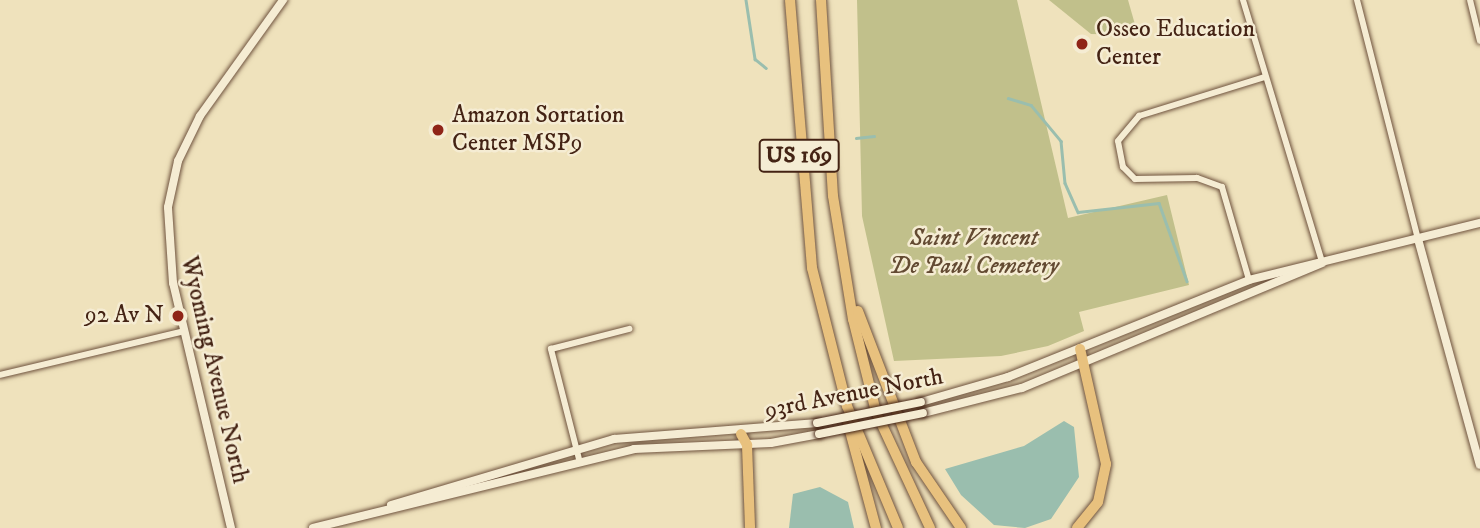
<!DOCTYPE html>
<style>
body{margin:0}
#map{position:relative;width:1480px;height:528px;overflow:hidden;background:#efe2bc;font-family:"IM FELL DW Pica",serif}
div>[style]{position:absolute}
.green>*{inset:0;background:#c1c08b}
.water>*{inset:0;background:#9abeae}
.stream>*{height:2.5px;margin:-1.25px;padding:0 1.25px;transform-origin:1.25px;border-radius:1.25px;background:#9abeae}
.roads{filter:drop-shadow(0 0 2px #6f533e) drop-shadow(0 0 2px #6f533e)}
.street>*{height:6px;margin:-3px;padding:0 3px;transform-origin:3px;border-radius:3px;background:#f5ecd3}
.secondary>*{height:8px;margin:-4px;padding:0 4px;transform-origin:4px;border-radius:4px;background:#f5ecd3}
.highway>*{height:10px;margin:-5px;padding:0 5px;transform-origin:5px;border-radius:5px;background:#e8c17e}
.bridges{filter:drop-shadow(0 0 2px #442314) drop-shadow(0 0 2px #442314)}
.secondary-bridge>*{height:8px;margin:-4px;padding:0 4px;transform-origin:4px;border-radius:4px;background:#f5ecd3}
.dots>*{width:19px;height:19px;translate:-50% -50%;box-sizing:border-box;border:4px solid #f5ecd3;border-radius:50%}
span{translate:-50% -50%;white-space:nowrap;text-align:center;line-height:1.15;-webkit-text-stroke:5px #f5ecd3;paint-order:stroke}
.shield-label span{padding:2px 5px;background:#f5ecd3;border:2px solid;border-radius:5px;-webkit-text-stroke-width:0}
.shield-label{font-size:23px;color:#442314;font-weight:700}
.poi-label{font-size:24px;color:#442314}
.left{translate:0 -50%;text-align:left}
.right{translate:-100% -50%;text-align:right}
.park-label{font-size:24px;color:#634a32;font-style:italic}
.street-label{font-size:24px;color:#442314}
</style>
<div id="map">
<div class="green">
<i style="clip-path:polygon(857px 0,1017px 0,1068px 218px,1167px 195px,1189px 285px,1079px 312px,1084px 331px,1048px 346px,1001px 356px,894px 361px,862px 216px)"></i>
<i style="clip-path:polygon(1049px 0,1128px 0,1138px 35px,1091px 34px)"></i>
</div>
<div class="water">
<i style="clip-path:polygon(1064px 421px,1074px 427px,1079px 477px,1051px 519px,1025px 528px,994px 525px,961px 495px,945px 469px,1024px 446px)"></i>
<i style="clip-path:polygon(820px 487px,848px 502px,854px 528px,789px 528px,793px 494px)"></i>
</div>
<div class="stream">
<i style="left:746px;top:0;width:60px;rotate:81.3deg"></i>
<i style="left:755px;top:59px;width:14px;rotate:39deg"></i>
<i style="left:1008px;top:98px;width:24px;rotate:17deg"></i>
<i style="left:1031px;top:105px;width:47px;rotate:50.2deg"></i>
<i style="left:1061px;top:141px;width:42px;rotate:84.6deg"></i>
<i style="left:1065px;top:183px;width:32px;rotate:66deg"></i>
<i style="left:1078px;top:212px;width:81px;rotate:-6.3deg"></i>
<i style="left:1159px;top:203px;width:83px;rotate:70.3deg"></i>
<i style="left:856px;top:138px;width:18px;rotate:-6deg"></i>
</div>
<div class="roads">
<div class="street">
<i style="left:1243px;top:0;width:274px;rotate:73.2deg"></i>
<i style="left:1357px;top:0;width:247px;rotate:75.7deg"></i>
<i style="left:1470px;top:0;width:42px;rotate:76.3deg"></i>
<i style="left:1249px;top:280px;width:97px;rotate:-106.2deg"></i>
<i style="left:1222px;top:187px;width:27px;rotate:-160deg"></i>
<i style="left:1197px;top:178px;width:62px;rotate:179.1deg"></i>
<i style="left:1135px;top:179px;width:17px;rotate:-135deg"></i>
<i style="left:1123px;top:167px;width:26px;rotate:-101deg"></i>
<i style="left:1118px;top:141px;width:33px;rotate:-50deg"></i>
<i style="left:1139px;top:116px;width:132px;rotate:-17.2deg"></i>
<i style="left:0;top:375px;width:189px;rotate:-13.4deg"></i>
<i style="left:580px;top:463px;width:118px;rotate:-104.3deg"></i>
<i style="left:551px;top:349px;width:81px;rotate:-14.4deg"></i>
</div>
<div class="secondary">
<i style="left:1418px;top:239px;width:234px;rotate:74.7deg"></i>
<i style="left:921px;top:402px;width:91px;rotate:-16deg"></i>
<i style="left:1008px;top:377px;width:260px;rotate:-21.9deg"></i>
<i style="left:1249px;top:280px;width:238px;rotate:-13.9deg"></i>
<i style="left:923px;top:413px;width:102px;rotate:-14.2deg"></i>
<i style="left:1022px;top:388px;width:325px;rotate:-22.6deg"></i>
<i style="left:391px;top:505px;width:233px;rotate:-16.5deg"></i>
<i style="left:614px;top:439px;width:204px;rotate:-4.5deg"></i>
<i style="left:231px;top:528px;width:252px;rotate:-103.3deg"></i>
<i style="left:173px;top:283px;width:76px;rotate:-93.8deg"></i>
<i style="left:168px;top:207px;width:47px;rotate:-77.7deg"></i>
<i style="left:178px;top:161px;width:50px;rotate:-63.9deg"></i>
<i style="left:200px;top:116px;width:143px;rotate:-54.4deg"></i>
<i style="left:313px;top:528px;width:331px;rotate:-13.8deg"></i>
<i style="left:634px;top:449px;width:137px;rotate:-2.5deg"></i>
<i style="left:771px;top:443px;width:49px;rotate:-10.6deg"></i>
</div>
<div class="highway">
<i style="left:790px;top:0;width:269px;rotate:85.3deg"></i>
<i style="left:812px;top:268px;width:142px;rotate:75.8deg"></i>
<i style="left:847px;top:406px;width:132px;rotate:67.3deg"></i>
<i style="left:821px;top:0;width:196px;rotate:86.5deg"></i>
<i style="left:833px;top:196px;width:125px;rotate:80.8deg"></i>
<i style="left:853px;top:319px;width:96px;rotate:76.1deg"></i>
<i style="left:876px;top:412px;width:128px;rotate:65deg"></i>
<i style="left:858px;top:311px;width:162px;rotate:69deg"></i>
<i style="left:916px;top:462px;width:80px;rotate:55.7deg"></i>
<i style="left:847px;top:420px;width:112px;rotate:75deg"></i>
<i style="left:741px;top:434px;width:13px;rotate:61deg"></i>
<i style="left:747px;top:445px;width:83px;rotate:87.9deg"></i>
<i style="left:1077px;top:528px;width:33px;rotate:-51deg"></i>
<i style="left:1098px;top:502px;width:39px;rotate:-78deg"></i>
<i style="left:1106px;top:464px;width:118px;rotate:-102.7deg"></i>
</div>
</div>
<div class="bridges">
<div class="secondary-bridge">
<i style="left:817px;top:423px;width:106px;rotate:-11.4deg"></i>
<i style="left:819px;top:434px;width:106px;rotate:-11.4deg"></i>
</div>
</div>
<div class="dots">
<i style="left:1082px;top:44px;background:#8f2418"></i>
<i style="left:438px;top:130px;background:#8f2418"></i>
<i style="left:178px;top:316px;background:#8f2418"></i>
</div>
<div class="shield-label">
<span style="left:799px;top:156px">US 169</span>
</div>
<div class="poi-label">
<span class="left" style="left:1096px;top:44px">Osseo Education<br>Center</span>
<span class="left" style="left:452px;top:130px">Amazon Sortation<br>Center MSP9</span>
<span class="right" style="left:164px;top:316px">92 Av N</span>
</div>
<div class="park-label">
<span style="left:974px;top:253px">Saint Vincent<br>De Paul Cemetery</span>
</div>
<div class="street-label">
<span style="left:214px;top:370px;rotate:77deg">Wyoming Avenue North</span>
<span style="left:854px;top:394px;rotate:-11deg">93rd Avenue North</span>
</div>
</div>
